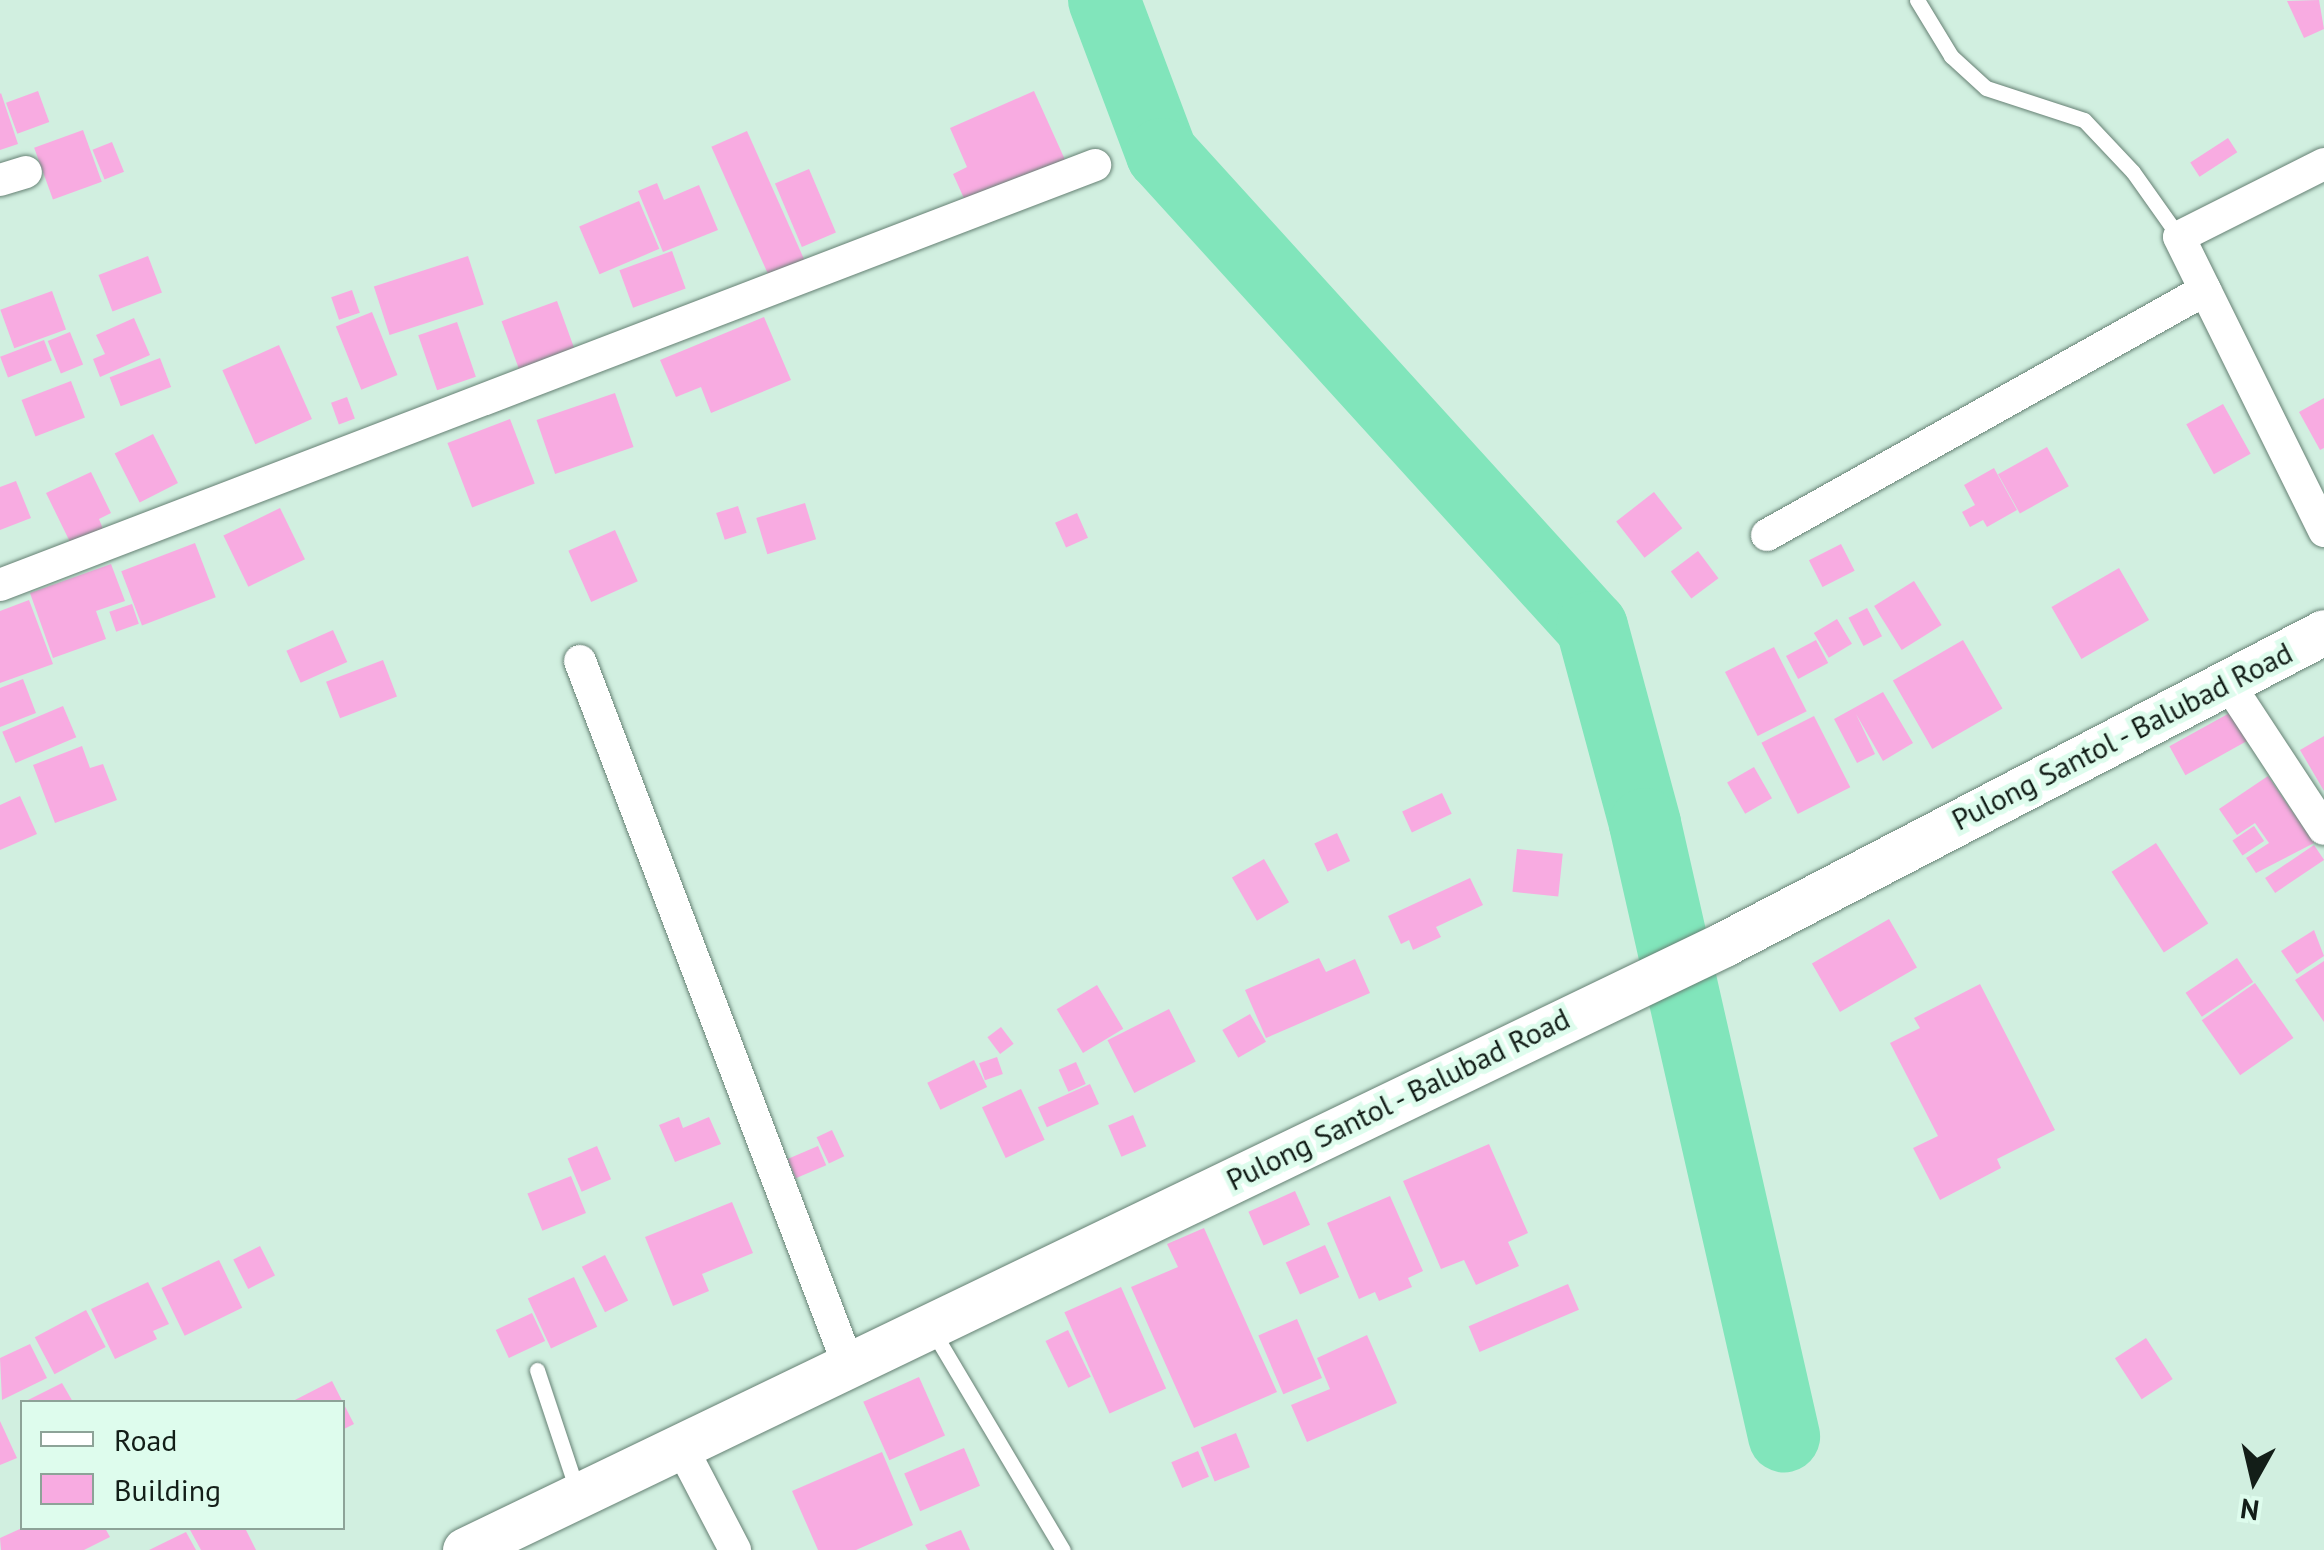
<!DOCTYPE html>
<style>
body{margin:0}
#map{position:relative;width:2324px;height:1550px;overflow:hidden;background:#d1efe0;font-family:"PT Sans",sans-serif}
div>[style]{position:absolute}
.river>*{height:72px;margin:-36px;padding:0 36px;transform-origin:36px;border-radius:36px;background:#81e5bb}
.building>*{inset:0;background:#f8abe1;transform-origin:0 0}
.roads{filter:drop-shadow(0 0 2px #668174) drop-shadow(0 0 2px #668174)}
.lane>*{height:15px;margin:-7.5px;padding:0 7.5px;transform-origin:7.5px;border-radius:7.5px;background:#fff}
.street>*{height:32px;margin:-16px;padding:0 16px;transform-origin:16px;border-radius:16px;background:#fff}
.secondary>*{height:45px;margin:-22.5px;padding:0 22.5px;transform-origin:22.5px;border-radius:22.5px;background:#fff}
span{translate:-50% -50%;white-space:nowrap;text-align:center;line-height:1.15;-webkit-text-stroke:10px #defced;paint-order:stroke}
.street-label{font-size:30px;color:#131e18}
.legend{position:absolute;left:20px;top:1400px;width:325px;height:130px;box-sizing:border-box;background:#defced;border:2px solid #8da398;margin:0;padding:12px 18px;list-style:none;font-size:30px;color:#131e18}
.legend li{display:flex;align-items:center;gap:20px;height:50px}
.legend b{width:50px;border:2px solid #8da398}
.north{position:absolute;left:2204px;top:1430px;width:100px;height:100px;-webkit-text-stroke:8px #defced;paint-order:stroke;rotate:188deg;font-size:28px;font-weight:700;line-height:40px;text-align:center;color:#131e18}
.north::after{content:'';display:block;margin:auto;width:35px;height:45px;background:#131e18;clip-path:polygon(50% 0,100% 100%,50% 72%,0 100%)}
</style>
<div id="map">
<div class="river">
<i style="left:1104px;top:0;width:165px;rotate:69.4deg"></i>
<i style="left:1162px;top:154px;width:639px;rotate:47.73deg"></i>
<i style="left:1592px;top:627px;width:204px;rotate:74.9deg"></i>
<i style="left:1645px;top:824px;width:628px;rotate:77.2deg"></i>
</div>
<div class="building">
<i style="clip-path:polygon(2319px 0,2324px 29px,2304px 38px,2287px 1px)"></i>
<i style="left:38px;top:91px;width:33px;height:34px;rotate:70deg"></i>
<i style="clip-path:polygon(1034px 91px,1066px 162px,967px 205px,953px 174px,967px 167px,950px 128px)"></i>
<i style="clip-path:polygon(1px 93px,18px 144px,0 150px,0 94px)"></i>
<i style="left:83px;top:130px;width:55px;height:52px;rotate:70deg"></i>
<i style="left:747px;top:131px;width:145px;height:39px;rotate:66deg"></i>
<i style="left:2228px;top:138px;width:17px;height:45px;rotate:57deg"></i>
<i style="left:112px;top:142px;width:32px;height:21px;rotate:68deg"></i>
<i style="left:809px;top:169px;width:69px;height:37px;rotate:67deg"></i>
<i style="clip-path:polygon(657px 183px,664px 200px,699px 185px,718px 230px,663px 252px,638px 191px)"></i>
<i style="left:639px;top:201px;width:52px;height:65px;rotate:67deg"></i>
<i style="left:672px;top:251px;width:40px;height:56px;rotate:70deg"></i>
<i style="left:148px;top:256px;width:39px;height:53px;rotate:69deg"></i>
<i style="left:468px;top:256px;width:51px;height:99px;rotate:72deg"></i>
<i style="left:352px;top:290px;width:24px;height:22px;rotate:71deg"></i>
<i style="left:52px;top:291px;width:41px;height:55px;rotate:70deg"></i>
<i style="left:557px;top:301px;width:61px;height:59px;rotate:70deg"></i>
<i style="left:372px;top:312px;width:68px;height:39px;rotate:68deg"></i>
<i style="clip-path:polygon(764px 317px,791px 380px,711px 413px,701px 387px,676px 397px,660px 360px)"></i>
<i style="clip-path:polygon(134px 318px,150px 355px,100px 377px,93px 359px,105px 354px,96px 335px)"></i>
<i style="left:457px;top:322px;width:58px;height:41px;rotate:71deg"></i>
<i style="left:70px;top:332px;width:35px;height:24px;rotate:68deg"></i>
<i style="left:44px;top:340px;width:22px;height:47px;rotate:69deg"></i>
<i style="left:279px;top:345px;width:81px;height:62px;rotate:66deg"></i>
<i style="left:160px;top:358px;width:31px;height:54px;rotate:69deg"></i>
<i style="left:71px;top:381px;width:39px;height:53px;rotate:69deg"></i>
<i style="left:615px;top:393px;width:57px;height:83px;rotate:71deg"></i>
<i style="left:347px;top:397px;width:23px;height:17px;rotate:70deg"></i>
<i style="clip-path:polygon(2324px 398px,2324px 448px,2320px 450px,2299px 412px)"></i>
<i style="left:2223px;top:404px;width:57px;height:42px;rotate:61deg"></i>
<i style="left:510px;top:419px;width:69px;height:67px;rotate:69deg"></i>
<i style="left:153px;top:434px;width:55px;height:43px;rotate:63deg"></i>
<i style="left:2047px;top:447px;width:45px;height:56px;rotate:61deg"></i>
<i style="clip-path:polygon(1994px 468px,2017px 510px,1987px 527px,1983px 520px,1970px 527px,1962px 512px,1975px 505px,1964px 485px)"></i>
<i style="clip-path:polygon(91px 472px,111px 513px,99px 519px,103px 529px,71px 544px,46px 493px)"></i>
<i style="clip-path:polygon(16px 481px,31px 518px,0 530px,0 487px)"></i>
<i style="left:1654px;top:492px;width:46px;height:48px;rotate:52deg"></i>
<i style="left:805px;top:503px;width:38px;height:51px;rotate:73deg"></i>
<i style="left:738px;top:506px;width:28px;height:23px;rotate:72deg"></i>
<i style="left:280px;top:508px;width:57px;height:63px;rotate:64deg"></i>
<i style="left:1077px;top:513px;width:27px;height:24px;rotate:66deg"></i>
<i style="left:615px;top:530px;width:56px;height:51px;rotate:66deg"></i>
<i style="left:195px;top:543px;width:58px;height:79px;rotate:69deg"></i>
<i style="left:1841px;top:544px;width:30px;height:36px;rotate:63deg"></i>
<i style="left:1698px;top:551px;width:34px;height:34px;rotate:53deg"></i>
<i style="clip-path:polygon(111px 564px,125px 601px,96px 611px,106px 639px,53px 658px,30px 593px)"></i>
<i style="left:2119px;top:568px;width:60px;height:78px;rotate:60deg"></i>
<i style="left:1914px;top:581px;width:52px;height:47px;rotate:58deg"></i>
<i style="clip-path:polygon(29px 600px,53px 664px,0 683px,0 611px)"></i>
<i style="left:132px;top:604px;width:21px;height:24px;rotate:71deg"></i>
<i style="left:1867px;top:608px;width:32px;height:21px;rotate:62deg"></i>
<i style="left:1837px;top:619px;width:29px;height:27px;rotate:59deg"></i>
<i style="left:333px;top:630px;width:35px;height:51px;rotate:66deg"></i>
<i style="left:1816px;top:640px;width:26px;height:34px;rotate:62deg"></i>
<i style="left:1963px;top:640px;width:79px;height:81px;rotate:60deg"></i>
<i style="left:1774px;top:647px;width:72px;height:55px;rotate:63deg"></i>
<i style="left:383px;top:660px;width:39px;height:61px;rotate:69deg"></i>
<i style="clip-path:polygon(23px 679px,36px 713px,0 727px,0 688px)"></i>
<i style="clip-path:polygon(1883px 692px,1913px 743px,1883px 761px,1856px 714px,1875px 754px,1857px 763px,1834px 719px)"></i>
<i style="left:63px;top:706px;width:34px;height:66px;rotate:67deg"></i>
<i style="left:2235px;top:710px;width:33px;height:75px;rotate:61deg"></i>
<i style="left:1814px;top:716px;width:80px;height:59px;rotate:63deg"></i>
<i style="clip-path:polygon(2324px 736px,2324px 791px,2300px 750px)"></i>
<i style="clip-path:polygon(82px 746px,90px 768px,103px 764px,117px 800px,55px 823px,33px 765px)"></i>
<i style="left:1754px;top:767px;width:36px;height:31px;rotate:60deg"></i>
<i style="clip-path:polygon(2268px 776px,2314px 843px,2256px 873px,2246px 858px,2269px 843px,2255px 823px,2237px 835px,2219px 809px)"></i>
<i style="left:1442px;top:793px;width:23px;height:44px;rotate:65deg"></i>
<i style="clip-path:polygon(20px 796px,37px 834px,0 850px,0 805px)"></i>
<i style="left:2254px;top:826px;width:18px;height:26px;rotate:56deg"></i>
<i style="left:1337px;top:833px;width:31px;height:25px;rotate:65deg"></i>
<i style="left:2156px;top:843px;width:96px;height:53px;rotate:57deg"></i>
<i style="left:2314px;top:845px;width:18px;height:59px;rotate:56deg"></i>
<i style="left:1517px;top:849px;width:46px;height:43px;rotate:6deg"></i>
<i style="left:1264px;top:859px;width:50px;height:37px;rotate:60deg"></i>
<i style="clip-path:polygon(1470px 878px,1483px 905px,1436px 927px,1441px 937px,1413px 950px,1409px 940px,1401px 944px,1388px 916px)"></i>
<i style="left:1889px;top:919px;width:56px;height:89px;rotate:60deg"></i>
<i style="clip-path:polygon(2314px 930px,2324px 956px,2297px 974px,2281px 951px)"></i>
<i style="clip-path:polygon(1319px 958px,1326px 972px,1355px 959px,1370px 993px,1266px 1038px,1245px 990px)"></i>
<i style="left:2237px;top:958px;width:29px;height:62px;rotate:56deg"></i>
<i style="clip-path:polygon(2324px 961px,2324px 1022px,2295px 980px)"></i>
<i style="left:2255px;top:983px;width:67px;height:65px;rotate:55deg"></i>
<i style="clip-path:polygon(1980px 984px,2055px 1130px,1997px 1159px,2001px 1168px,1940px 1200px,1913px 1148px,1938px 1136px,1890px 1043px,1920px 1028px,1914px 1018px)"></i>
<i style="left:1097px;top:985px;width:51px;height:47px;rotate:59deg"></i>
<i style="left:1169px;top:1009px;width:59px;height:69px;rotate:63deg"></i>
<i style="left:1250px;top:1014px;width:32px;height:32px;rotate:60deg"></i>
<i style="left:1001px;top:1027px;width:21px;height:17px;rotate:53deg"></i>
<i style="left:997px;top:1057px;width:18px;height:19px;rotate:71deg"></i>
<i style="left:974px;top:1060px;width:30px;height:52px;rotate:64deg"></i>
<i style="left:1076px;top:1062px;width:24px;height:19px;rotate:66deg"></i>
<i style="left:1090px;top:1084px;width:22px;height:57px;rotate:66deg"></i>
<i style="left:1021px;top:1089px;width:56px;height:43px;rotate:65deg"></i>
<i style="left:1133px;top:1115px;width:34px;height:27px;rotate:67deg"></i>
<i style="clip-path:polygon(679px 1117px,683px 1128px,709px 1117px,721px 1144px,675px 1162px,659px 1125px)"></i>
<i style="left:832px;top:1130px;width:29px;height:17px;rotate:65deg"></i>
<i style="clip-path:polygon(1489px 1144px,1528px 1233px,1508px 1242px,1519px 1266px,1476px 1285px,1464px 1260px,1441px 1269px,1403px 1181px)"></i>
<i style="left:597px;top:1146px;width:36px;height:32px;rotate:67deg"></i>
<i style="left:818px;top:1146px;width:21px;height:33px;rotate:67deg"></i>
<i style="left:571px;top:1176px;width:40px;height:47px;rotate:68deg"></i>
<i style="left:1295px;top:1191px;width:37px;height:51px;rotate:66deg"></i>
<i style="clip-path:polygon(1390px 1196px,1423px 1271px,1408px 1278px,1412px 1287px,1379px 1301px,1375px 1292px,1359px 1299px,1327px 1223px)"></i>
<i style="clip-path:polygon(732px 1202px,753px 1253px,702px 1274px,709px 1291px,673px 1306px,645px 1237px)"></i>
<i style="clip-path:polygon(1204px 1228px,1277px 1392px,1194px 1428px,1131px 1287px,1178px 1267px,1167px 1244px)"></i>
<i style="left:1325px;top:1245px;width:35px;height:43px;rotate:66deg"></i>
<i style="left:260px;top:1246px;width:33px;height:30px;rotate:63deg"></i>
<i style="left:605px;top:1255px;width:51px;height:26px;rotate:63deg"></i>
<i style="left:219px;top:1260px;width:53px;height:64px;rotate:64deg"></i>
<i style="left:574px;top:1277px;width:55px;height:51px;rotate:65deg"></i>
<i style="clip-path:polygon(148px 1282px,169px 1324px,153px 1331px,157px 1339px,115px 1359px,91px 1309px)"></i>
<i style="left:1568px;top:1284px;width:28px;height:108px;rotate:67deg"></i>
<i style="left:1121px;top:1287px;width:111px;height:62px;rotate:66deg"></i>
<i style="left:86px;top:1310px;width:42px;height:58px;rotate:62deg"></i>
<i style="left:532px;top:1313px;width:31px;height:40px;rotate:65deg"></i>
<i style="left:1297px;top:1319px;width:64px;height:42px;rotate:67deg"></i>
<i style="left:1068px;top:1330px;width:52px;height:25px;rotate:64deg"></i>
<i style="clip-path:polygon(1367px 1335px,1397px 1403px,1307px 1442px,1291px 1405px,1330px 1389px,1317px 1358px)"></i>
<i style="left:2146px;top:1338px;width:49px;height:37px;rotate:57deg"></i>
<i style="clip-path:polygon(30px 1344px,47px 1378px,2px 1400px,0 1358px)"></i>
<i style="left:919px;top:1377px;width:64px;height:61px;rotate:66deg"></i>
<i style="clip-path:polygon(332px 1381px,354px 1424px,342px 1430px,342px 1402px,291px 1402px)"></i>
<i style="clip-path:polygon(62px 1383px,73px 1402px,24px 1402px)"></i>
<i style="clip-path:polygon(0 1421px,17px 1458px,0 1465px)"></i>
<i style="left:1236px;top:1433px;width:37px;height:38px;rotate:68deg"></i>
<i style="left:964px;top:1448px;width:41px;height:65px;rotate:67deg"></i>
<i style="left:1198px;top:1451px;width:28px;height:29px;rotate:67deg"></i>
<i style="clip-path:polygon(882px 1452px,913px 1525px,856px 1550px,818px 1550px,792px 1491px)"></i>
<i style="clip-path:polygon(22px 1528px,105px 1528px,110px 1537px,84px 1550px,1px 1550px,0 1538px)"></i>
<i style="clip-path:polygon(189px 1528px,245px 1528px,256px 1550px,201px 1550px)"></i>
<i style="clip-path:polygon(961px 1530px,970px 1550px,928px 1550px,925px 1545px)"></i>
<i style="clip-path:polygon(186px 1532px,196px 1550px,149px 1550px)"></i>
</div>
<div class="roads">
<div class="lane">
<i style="left:1917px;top:0;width:66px;rotate:58.7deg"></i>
<i style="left:1951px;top:56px;width:47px;rotate:42.4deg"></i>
<i style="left:1986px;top:88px;width:103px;rotate:18.1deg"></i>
<i style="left:2084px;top:120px;width:71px;rotate:46.7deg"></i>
<i style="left:2133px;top:172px;width:80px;rotate:54.7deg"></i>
<i style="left:931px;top:1328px;width:258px;rotate:59.3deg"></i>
<i style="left:537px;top:1370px;width:130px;rotate:71.6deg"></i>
</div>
<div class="street">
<i style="left:2324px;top:164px;width:162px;rotate:153.3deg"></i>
<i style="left:2179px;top:237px;width:328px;rotate:63.7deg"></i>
<i style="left:0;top:180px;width:27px;rotate:-17deg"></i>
<i style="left:1767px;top:535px;width:502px;rotate:-29.22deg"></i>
<i style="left:0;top:585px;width:1173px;rotate:-20.98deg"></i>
<i style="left:580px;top:661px;width:758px;rotate:69.13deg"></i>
<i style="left:2226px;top:680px;width:178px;rotate:56.7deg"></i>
<i style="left:683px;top:1450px;width:113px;rotate:62.5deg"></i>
</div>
<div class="secondary">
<i style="left:465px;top:1550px;width:1397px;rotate:-25.7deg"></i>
<i style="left:1724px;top:944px;width:676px;rotate:-27.47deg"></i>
</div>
</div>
<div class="street-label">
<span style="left:2122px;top:736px;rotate:-27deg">Pulong Santol - Balubad Road</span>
<span style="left:1398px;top:1099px;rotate:-26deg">Pulong Santol - Balubad Road</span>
</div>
<ul class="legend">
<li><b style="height:12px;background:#fff"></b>Road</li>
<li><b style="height:28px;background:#f8abe1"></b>Building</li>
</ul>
<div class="north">N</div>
</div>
